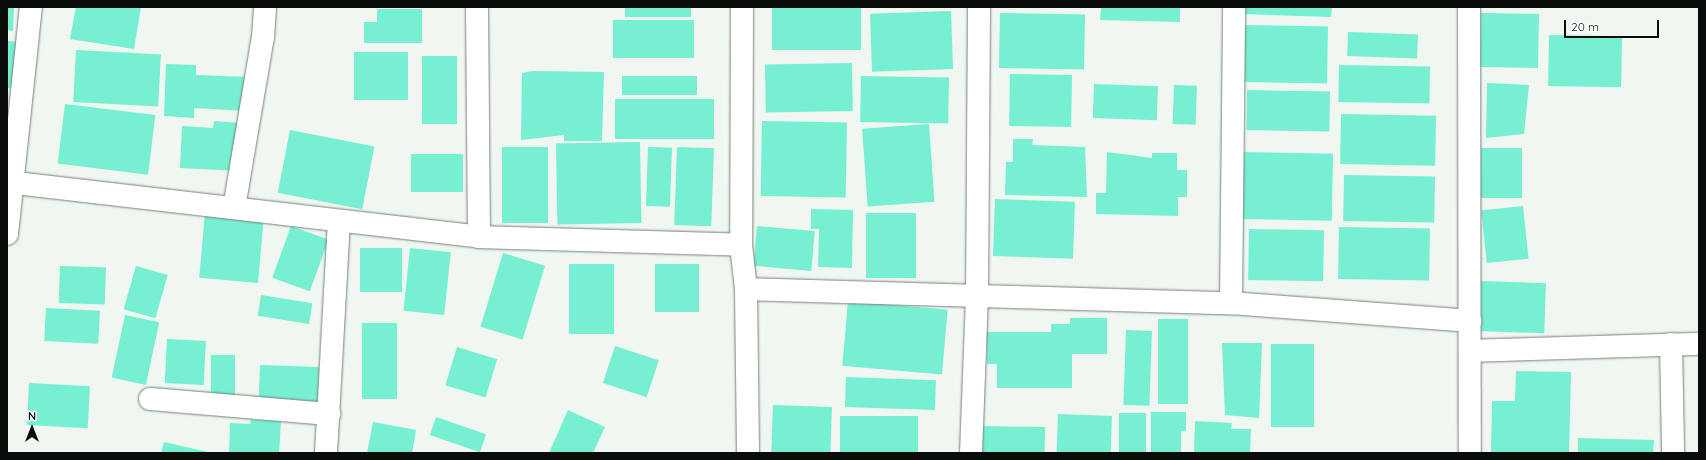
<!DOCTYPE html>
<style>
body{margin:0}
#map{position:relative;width:1706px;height:460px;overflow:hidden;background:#eff7f0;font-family:Quicksand,sans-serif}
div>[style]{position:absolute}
.building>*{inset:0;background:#77efd3;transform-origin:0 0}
.roads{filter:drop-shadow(0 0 1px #79807a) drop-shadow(0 0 1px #79807a)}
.street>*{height:22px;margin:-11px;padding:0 11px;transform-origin:11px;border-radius:11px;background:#fff}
.secondary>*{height:22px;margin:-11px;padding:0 11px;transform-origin:11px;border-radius:11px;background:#fff}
span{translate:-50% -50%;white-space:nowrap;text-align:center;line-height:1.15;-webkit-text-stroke:3px #fff;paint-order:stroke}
.frame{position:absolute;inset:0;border:8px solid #0b0d0b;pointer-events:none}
.north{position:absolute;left:12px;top:408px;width:40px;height:40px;-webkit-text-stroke:3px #fff;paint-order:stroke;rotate:0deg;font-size:11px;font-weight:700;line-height:16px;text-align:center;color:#0b0d0b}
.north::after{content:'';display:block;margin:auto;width:14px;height:18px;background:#0b0d0b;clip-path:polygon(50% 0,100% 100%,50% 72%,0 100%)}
.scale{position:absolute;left:1564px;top:20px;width:95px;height:18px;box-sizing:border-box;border:2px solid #0b0d0b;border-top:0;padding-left:5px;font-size:12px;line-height:14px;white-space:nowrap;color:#0b0d0b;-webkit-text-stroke:3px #fff;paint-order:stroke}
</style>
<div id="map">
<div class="building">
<i style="clip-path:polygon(7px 7px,14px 7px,13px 31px,7px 30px)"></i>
<i style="clip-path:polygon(76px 7px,141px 7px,134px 49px,70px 39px)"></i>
<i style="left:625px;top:7px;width:66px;height:10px"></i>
<i style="left:772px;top:7px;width:89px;height:43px"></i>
<i style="clip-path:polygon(1101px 7px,1180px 7px,1180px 22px,1100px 20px)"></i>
<i style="clip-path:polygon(1244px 7px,1332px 7px,1331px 17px,1244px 14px)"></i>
<i style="clip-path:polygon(377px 9px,422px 9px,422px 43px,364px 43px,364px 22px,377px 22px)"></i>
<i style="left:951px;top:11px;width:58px;height:81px;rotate:88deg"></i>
<i style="left:1000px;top:13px;width:85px;height:55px;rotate:1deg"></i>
<i style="left:1481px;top:13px;width:58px;height:54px;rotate:1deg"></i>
<i style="left:694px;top:20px;width:38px;height:81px;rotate:90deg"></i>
<i style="left:1245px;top:25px;width:83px;height:57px;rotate:1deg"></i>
<i style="left:1348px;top:32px;width:70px;height:24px;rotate:2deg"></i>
<i style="left:1549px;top:35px;width:73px;height:51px;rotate:1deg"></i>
<i style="clip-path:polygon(7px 41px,20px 42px,18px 88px,7px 88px)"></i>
<i style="left:76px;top:50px;width:85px;height:52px;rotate:3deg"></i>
<i style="left:408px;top:52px;width:48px;height:54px;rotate:90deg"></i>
<i style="left:422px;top:56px;width:35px;height:68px"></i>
<i style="left:852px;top:63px;width:48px;height:87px;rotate:89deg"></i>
<i style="clip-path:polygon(166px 64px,196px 65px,196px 75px,248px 77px,247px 111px,194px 108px,194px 118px,164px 116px)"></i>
<i style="left:1339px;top:65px;width:91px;height:37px;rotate:1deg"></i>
<i style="clip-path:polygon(533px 71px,604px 72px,602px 141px,564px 141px,564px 135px,521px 140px,522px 73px)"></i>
<i style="left:1010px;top:74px;width:62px;height:52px;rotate:1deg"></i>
<i style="left:622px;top:76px;width:75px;height:19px"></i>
<i style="left:861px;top:76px;width:88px;height:46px;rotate:1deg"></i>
<i style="clip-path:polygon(1487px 83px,1529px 85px,1524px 134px,1486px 138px)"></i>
<i style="left:1094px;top:84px;width:64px;height:34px;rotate:2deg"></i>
<i style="left:1174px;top:85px;width:23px;height:39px;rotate:2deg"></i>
<i style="left:1247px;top:90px;width:83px;height:40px;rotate:1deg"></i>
<i style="left:615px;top:99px;width:99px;height:40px"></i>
<i style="left:65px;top:104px;width:91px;height:60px;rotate:7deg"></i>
<i style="left:1341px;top:114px;width:95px;height:50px;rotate:1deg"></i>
<i style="clip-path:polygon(214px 121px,241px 123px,239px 171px,180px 168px,182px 126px,213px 128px)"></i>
<i style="left:762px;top:121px;width:85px;height:75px;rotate:1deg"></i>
<i style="left:929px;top:124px;width:78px;height:67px;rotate:86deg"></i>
<i style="left:290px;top:130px;width:86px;height:64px;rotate:11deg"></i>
<i style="clip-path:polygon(1013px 139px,1033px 139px,1032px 145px,1085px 147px,1087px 197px,1005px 195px,1006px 162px,1013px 162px)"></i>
<i style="left:640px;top:142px;width:81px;height:84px;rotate:89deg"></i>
<i style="left:502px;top:147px;width:46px;height:76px"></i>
<i style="left:648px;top:147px;width:24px;height:59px;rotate:2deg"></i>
<i style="left:677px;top:147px;width:37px;height:78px;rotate:2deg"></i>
<i style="left:1481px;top:148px;width:41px;height:50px"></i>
<i style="clip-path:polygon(1107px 152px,1152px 158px,1152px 153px,1177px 153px,1177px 170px,1187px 170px,1187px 197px,1178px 197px,1178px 216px,1096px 214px,1096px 193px,1106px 193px)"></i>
<i style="left:1237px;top:152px;width:96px;height:67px;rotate:1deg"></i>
<i style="left:411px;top:154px;width:52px;height:38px"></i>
<i style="left:1344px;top:175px;width:91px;height:46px;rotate:1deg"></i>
<i style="left:995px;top:199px;width:80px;height:57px;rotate:2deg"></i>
<i style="left:1523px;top:206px;width:53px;height:42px;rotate:84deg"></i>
<i style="clip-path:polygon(811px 209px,853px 210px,852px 268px,818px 267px,819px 229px,811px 229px)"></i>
<i style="left:205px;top:212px;width:59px;height:66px;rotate:5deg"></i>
<i style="left:866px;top:213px;width:50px;height:65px"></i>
<i style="left:291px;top:226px;width:40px;height:55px;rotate:20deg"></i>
<i style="left:757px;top:226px;width:58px;height:40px;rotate:5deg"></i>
<i style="left:1339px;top:227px;width:91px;height:52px;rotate:1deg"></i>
<i style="left:1249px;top:229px;width:75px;height:51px;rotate:1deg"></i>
<i style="left:360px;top:248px;width:42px;height:44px"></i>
<i style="left:410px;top:248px;width:41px;height:63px;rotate:6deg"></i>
<i style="left:503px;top:253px;width:44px;height:77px;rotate:17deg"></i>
<i style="left:569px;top:264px;width:45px;height:70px"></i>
<i style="left:655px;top:264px;width:44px;height:48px"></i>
<i style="left:60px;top:266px;width:46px;height:37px;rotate:2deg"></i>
<i style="left:136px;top:266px;width:33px;height:45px;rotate:16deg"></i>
<i style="left:1480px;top:281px;width:66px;height:50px;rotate:2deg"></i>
<i style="left:261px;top:295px;width:52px;height:21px;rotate:9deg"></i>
<i style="left:848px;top:301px;width:100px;height:65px;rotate:5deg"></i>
<i style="left:46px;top:308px;width:54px;height:33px;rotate:3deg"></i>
<i style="left:125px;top:315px;width:35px;height:64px;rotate:12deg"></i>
<i style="clip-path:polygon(1070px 318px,1107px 318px,1107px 354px,1072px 354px,1072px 388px,997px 388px,997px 364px,987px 364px,987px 332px,1051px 332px,1051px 324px,1070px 324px)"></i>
<i style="left:1158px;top:319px;width:30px;height:85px"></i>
<i style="left:362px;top:323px;width:35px;height:76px"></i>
<i style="left:1126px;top:330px;width:26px;height:75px;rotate:2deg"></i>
<i style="left:167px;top:339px;width:39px;height:44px;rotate:3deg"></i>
<i style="clip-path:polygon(1222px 343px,1262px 343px,1259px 418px,1225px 415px)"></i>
<i style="left:1271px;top:344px;width:43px;height:83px"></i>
<i style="left:615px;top:346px;width:46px;height:39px;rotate:18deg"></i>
<i style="left:457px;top:347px;width:42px;height:40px;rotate:17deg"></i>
<i style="left:211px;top:355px;width:24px;height:45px"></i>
<i style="left:260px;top:365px;width:59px;height:43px;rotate:2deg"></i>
<i style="clip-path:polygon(1516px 371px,1571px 372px,1569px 453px,1491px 453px,1492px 401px,1515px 401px)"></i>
<i style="left:846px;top:377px;width:90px;height:30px;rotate:2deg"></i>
<i style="left:29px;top:383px;width:61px;height:42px;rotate:3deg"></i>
<i style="left:773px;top:405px;width:59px;height:48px;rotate:2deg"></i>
<i style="clip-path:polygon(568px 410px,605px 427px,593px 453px,549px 453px)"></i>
<i style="clip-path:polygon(1151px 412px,1186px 412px,1186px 431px,1181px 431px,1181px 453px,1151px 453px)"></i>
<i style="left:1119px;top:413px;width:27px;height:40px"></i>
<i style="left:1058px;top:414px;width:54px;height:39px;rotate:2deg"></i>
<i style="left:840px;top:416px;width:78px;height:37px"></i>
<i style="left:436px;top:417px;width:53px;height:19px;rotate:19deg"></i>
<i style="clip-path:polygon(251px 420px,281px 421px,279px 453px,229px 453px,230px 423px,250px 424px)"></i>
<i style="clip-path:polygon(1195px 421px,1232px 423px,1231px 429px,1251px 429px,1250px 453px,1194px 453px)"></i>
<i style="clip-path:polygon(373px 422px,416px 430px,412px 453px,367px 453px)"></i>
<i style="left:982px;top:426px;width:63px;height:27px;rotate:1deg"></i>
<i style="clip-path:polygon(1578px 438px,1654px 440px,1653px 453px,1578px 453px)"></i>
<i style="clip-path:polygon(164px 442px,208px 452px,208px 453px,161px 453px)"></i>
</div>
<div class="roads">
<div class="street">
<i style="left:477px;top:7px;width:230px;rotate:89.5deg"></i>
<i style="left:1469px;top:7px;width:446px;rotate:89.9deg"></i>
<i style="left:7px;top:182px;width:475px;rotate:6.6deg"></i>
<i style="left:479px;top:237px;width:262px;rotate:1.7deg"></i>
<i style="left:234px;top:208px;width:173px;rotate:-80.4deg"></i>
<i style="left:263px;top:37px;width:30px;rotate:-86deg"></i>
<i style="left:7px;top:234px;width:228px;rotate:-84deg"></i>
<i style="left:746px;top:289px;width:485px;rotate:1.7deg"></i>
<i style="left:1231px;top:303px;width:240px;rotate:4.3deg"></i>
<i style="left:1231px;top:303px;width:296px;rotate:-89.4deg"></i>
<i style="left:1671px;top:344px;width:109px;rotate:88.9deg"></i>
<i style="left:1470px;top:351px;width:229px;rotate:-1.8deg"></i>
<i style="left:150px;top:399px;width:180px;rotate:4.8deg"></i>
<i style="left:326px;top:453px;width:232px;rotate:-86.8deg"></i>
<i style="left:971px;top:453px;width:157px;rotate:-87.8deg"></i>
<i style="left:977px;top:296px;width:289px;rotate:-89.6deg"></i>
</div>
<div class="secondary">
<i style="left:742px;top:7px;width:238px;rotate:90.2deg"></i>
<i style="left:741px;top:245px;width:44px;rotate:83.5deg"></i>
<i style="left:746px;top:289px;width:164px;rotate:89.3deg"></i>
</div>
</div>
<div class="frame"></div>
<div class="north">N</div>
<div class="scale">20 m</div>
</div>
